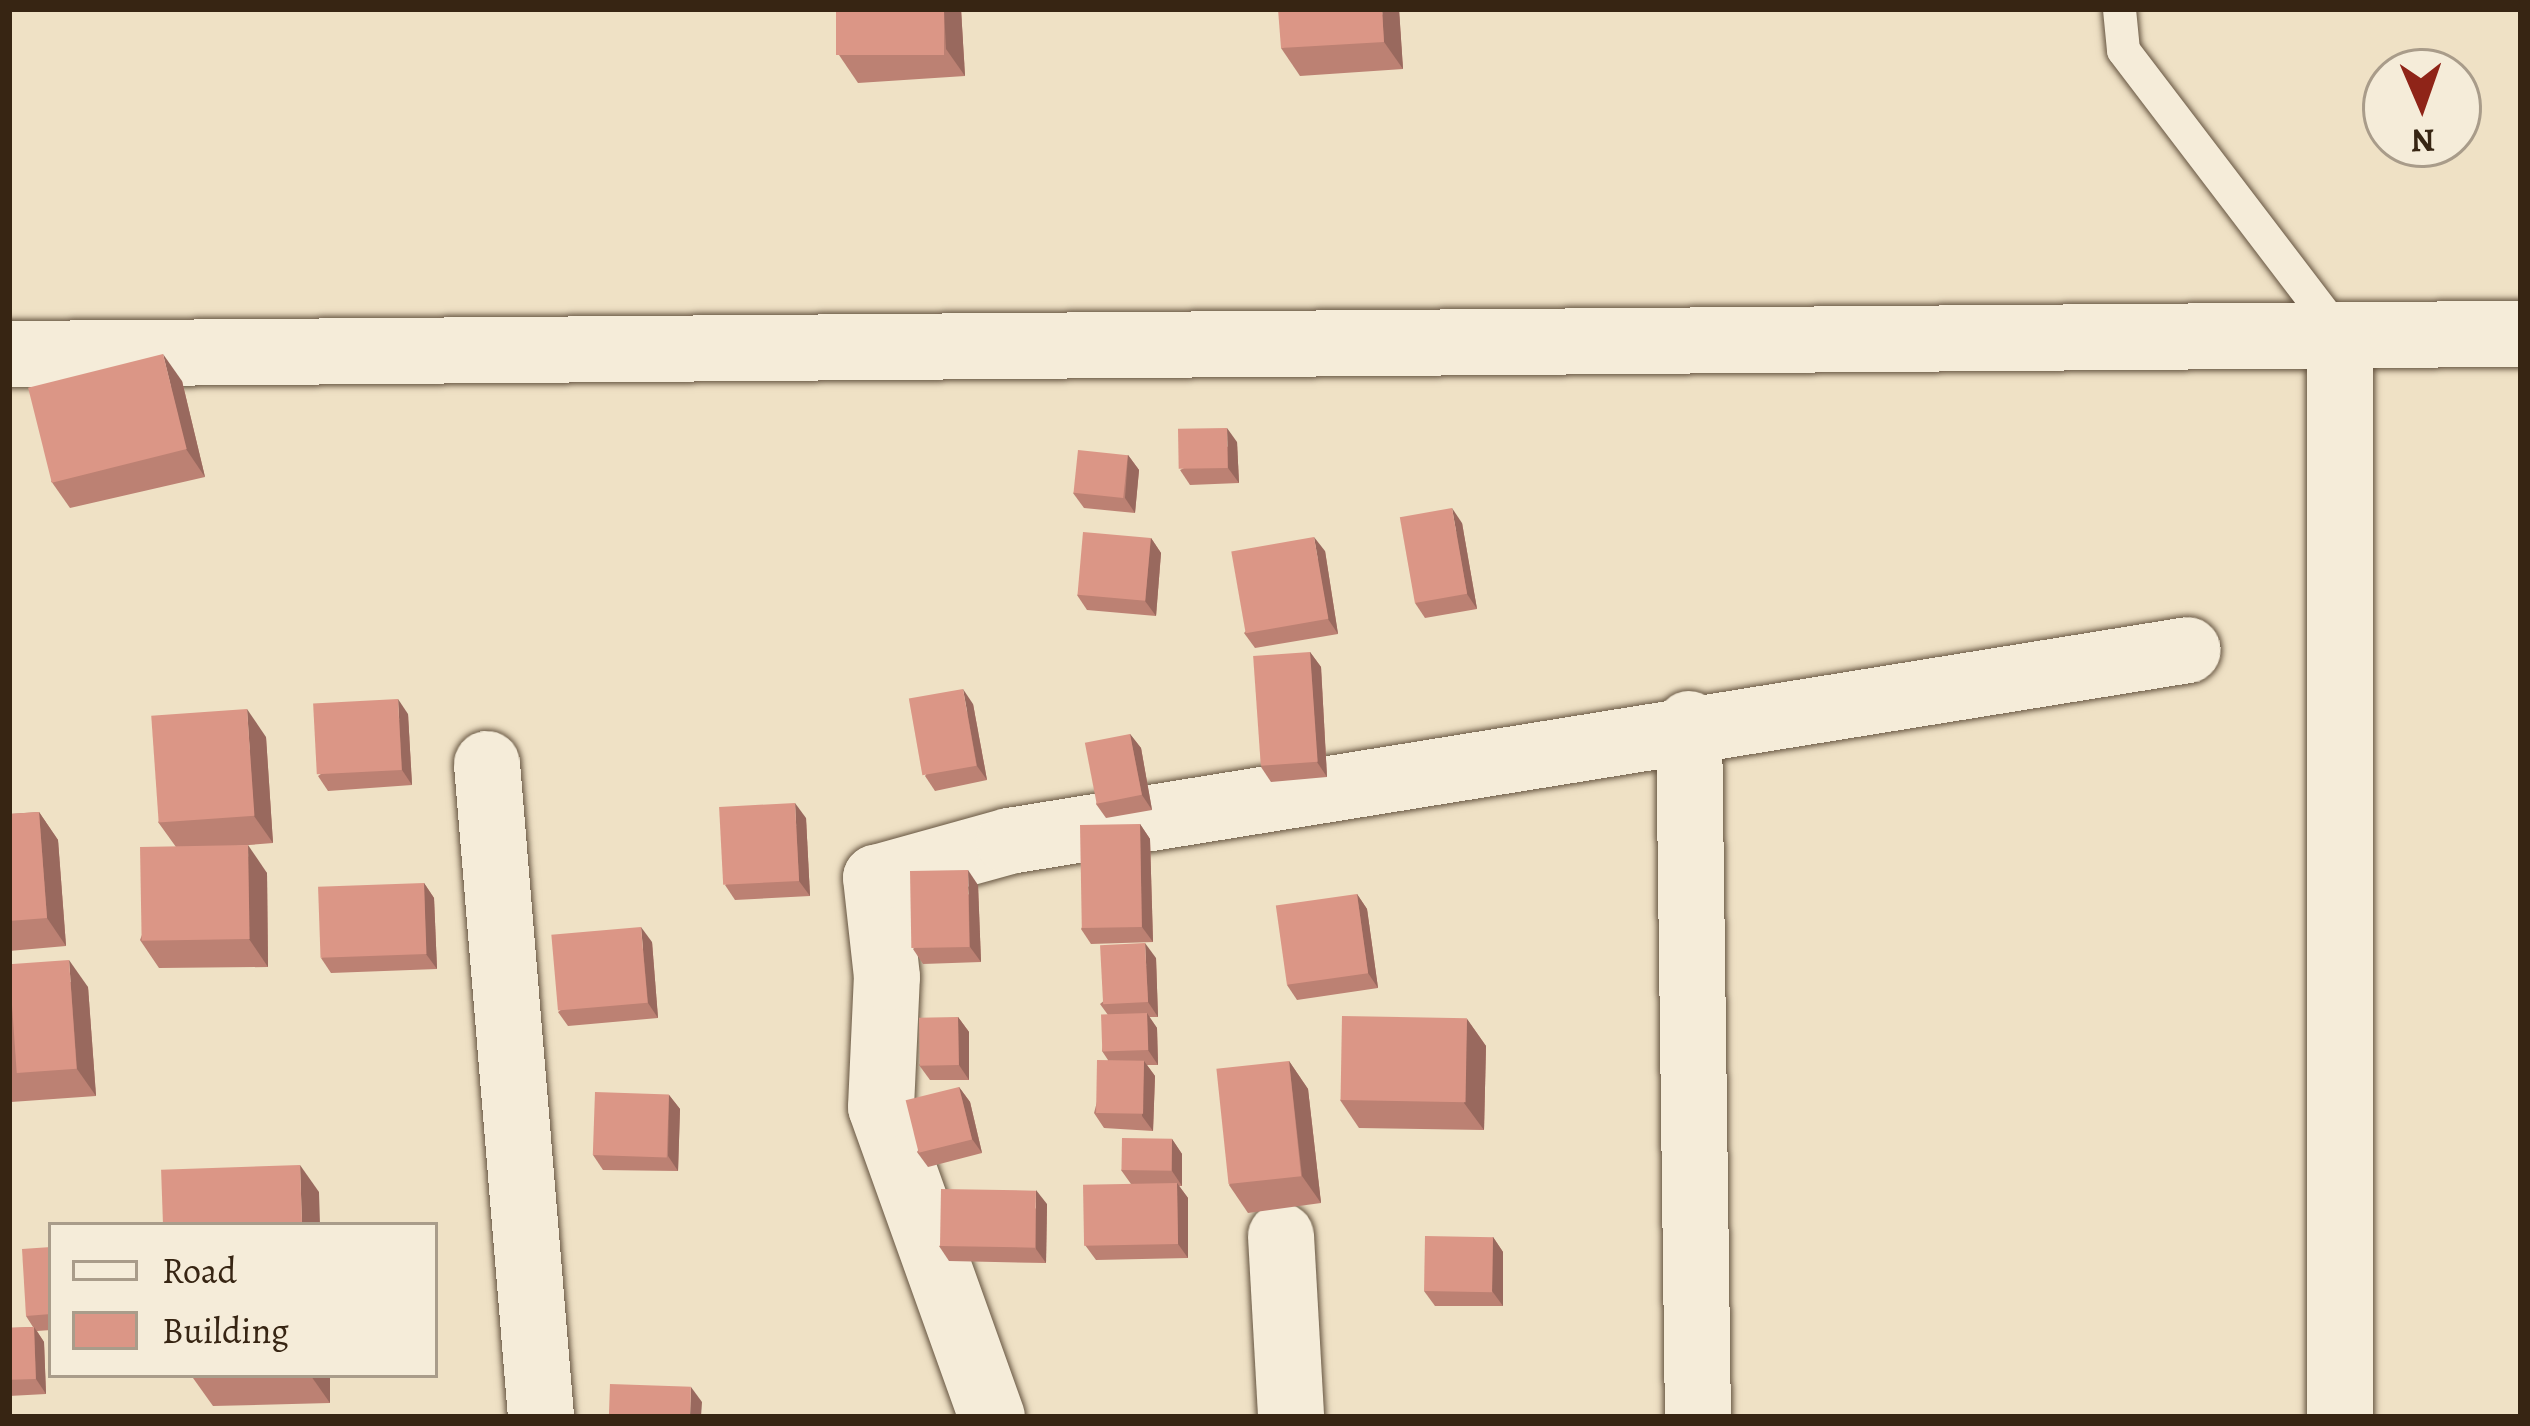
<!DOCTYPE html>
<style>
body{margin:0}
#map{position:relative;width:2530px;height:1426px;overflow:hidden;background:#efe1c5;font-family:Alegreya,serif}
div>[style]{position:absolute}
.roads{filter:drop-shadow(0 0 3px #655440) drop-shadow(0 0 3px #655440)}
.lane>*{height:33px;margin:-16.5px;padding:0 16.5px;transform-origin:16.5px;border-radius:16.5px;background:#f5ecd9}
.street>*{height:66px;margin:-33px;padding:0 33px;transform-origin:33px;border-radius:33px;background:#f5ecd9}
.wall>*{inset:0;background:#bc8173}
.shaded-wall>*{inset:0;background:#99695e}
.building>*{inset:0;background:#db9686;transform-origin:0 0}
span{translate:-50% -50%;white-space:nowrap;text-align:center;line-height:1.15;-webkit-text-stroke:9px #f5ecd9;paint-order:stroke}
.frame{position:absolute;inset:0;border:12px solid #372513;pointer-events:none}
.legend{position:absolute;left:48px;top:1222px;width:390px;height:156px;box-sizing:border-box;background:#f5ecd9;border:3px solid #a99c8a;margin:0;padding:15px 21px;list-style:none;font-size:36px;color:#372513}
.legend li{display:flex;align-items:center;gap:24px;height:60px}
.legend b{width:60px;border:3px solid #a99c8a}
.north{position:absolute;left:2362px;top:48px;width:120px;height:120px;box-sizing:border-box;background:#f5ecd9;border:3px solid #a99c8a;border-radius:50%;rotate:178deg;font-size:33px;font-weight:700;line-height:48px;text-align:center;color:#372513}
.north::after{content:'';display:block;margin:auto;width:42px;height:54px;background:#8f2418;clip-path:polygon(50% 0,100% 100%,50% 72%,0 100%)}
</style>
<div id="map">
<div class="roads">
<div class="lane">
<i style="left:2119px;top:9px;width:41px;rotate:84.4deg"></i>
<i style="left:2123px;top:50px;width:358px;rotate:52.7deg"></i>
</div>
<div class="street">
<i style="left:9px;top:354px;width:2512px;rotate:-0.46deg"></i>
<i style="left:1689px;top:724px;width:693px;rotate:89.26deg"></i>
<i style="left:487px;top:764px;width:655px;rotate:85.27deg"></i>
<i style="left:1281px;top:1236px;width:181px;rotate:86.8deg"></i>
<i style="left:992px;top:1417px;width:329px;rotate:-109.7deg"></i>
<i style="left:881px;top:1107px;width:130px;rotate:-87.4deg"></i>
<i style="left:887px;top:977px;width:100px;rotate:-96.3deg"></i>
<i style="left:876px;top:878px;width:138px;rotate:-15.5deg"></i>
<i style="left:1009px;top:841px;width:1194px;rotate:-9.2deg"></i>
<i style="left:2340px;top:1417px;width:1082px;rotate:-90deg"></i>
</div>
</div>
<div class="wall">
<i style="clip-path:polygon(836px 9px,961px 9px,965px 76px,858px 83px,839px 55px)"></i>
<i style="clip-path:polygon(1399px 9px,1403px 69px,1300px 76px,1281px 48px)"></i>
<i style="clip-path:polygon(182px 381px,205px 477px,70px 508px,51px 481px)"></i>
<i style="clip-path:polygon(1237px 442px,1239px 483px,1190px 485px,1180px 470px)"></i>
<i style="clip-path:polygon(1128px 455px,1139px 470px,1135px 513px,1084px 508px,1073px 493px)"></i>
<i style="clip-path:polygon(1462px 523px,1477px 609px,1425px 618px,1415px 603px)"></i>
<i style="clip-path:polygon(1151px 538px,1161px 553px,1156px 616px,1087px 610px,1077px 595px)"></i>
<i style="clip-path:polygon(1325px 551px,1338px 634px,1255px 648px,1244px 633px)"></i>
<i style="clip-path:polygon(1310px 652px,1321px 667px,1327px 777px,1271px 782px,1261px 767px)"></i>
<i style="clip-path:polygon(973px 704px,987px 780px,935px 791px,925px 776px)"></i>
<i style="clip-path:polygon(408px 714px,412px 785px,328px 791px,318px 776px)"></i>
<i style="clip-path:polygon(1130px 734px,1141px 748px,1152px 810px,1106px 818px,1096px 804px)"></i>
<i style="clip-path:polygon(266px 737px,273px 843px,236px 846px,267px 873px,268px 967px,159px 968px,140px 940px,176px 847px,158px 822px)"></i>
<i style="clip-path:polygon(39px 812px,58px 840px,66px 946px,9px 951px,9px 814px)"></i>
<i style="clip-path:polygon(806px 818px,810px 896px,735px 900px,725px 885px)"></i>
<i style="clip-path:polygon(1140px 824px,1150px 839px,1153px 942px,1091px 944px,1081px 929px)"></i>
<i style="clip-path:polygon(424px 883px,434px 898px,437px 969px,331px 973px,321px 958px)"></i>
<i style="clip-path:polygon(978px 885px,981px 962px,923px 964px,913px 949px)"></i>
<i style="clip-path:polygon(1357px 894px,1367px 909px,1378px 988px,1297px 1000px,1287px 985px)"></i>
<i style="clip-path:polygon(652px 942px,658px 1018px,568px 1026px,558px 1012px)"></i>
<i style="clip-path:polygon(1156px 958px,1158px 1017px,1149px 1017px,1157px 1028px,1158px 1065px,1147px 1065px,1155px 1076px,1153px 1131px,1104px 1128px,1094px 1113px,1108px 1060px,1102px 1051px,1108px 1015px,1100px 1004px)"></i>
<i style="clip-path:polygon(9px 964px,88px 987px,96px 1096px,11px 1102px,9px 1099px)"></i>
<i style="clip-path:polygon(958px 1017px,969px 1032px,969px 1080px,930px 1080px,919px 1065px)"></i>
<i style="clip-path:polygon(1467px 1019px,1486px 1046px,1484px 1130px,1359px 1128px,1340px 1100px)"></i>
<i style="clip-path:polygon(1289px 1061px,1308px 1089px,1321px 1203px,1248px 1213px,1229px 1185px)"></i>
<i style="clip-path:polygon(959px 1087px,970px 1102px,982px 1153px,928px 1167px,917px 1152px)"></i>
<i style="clip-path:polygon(669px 1095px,680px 1109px,678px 1171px,603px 1170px,593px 1155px)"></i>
<i style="clip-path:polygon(1172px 1139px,1182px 1154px,1182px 1186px,1179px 1186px,1188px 1198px,1188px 1258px,1096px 1260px,1085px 1245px,1131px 1184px,1121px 1170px)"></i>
<i style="clip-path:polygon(1047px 1204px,1046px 1263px,949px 1261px,939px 1246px)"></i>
<i style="clip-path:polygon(1493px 1237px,1503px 1252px,1503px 1306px,1435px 1306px,1424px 1291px)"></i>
<i style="clip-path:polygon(51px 1247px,51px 1330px,37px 1331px,44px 1342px,46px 1394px,9px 1396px,9px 1328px,33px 1327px,26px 1316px)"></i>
<i style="clip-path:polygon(330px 1375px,330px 1403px,213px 1406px,193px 1378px)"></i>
</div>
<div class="shaded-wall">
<i style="clip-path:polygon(944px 9px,961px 9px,965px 76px,946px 49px)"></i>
<i style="clip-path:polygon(1382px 9px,1399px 9px,1403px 69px,1384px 42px)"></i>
<i style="clip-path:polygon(163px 354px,182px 381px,205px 477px,186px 449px)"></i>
<i style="clip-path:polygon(1227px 428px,1237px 442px,1239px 483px,1228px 468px)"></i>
<i style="clip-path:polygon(1128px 455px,1139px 470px,1135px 513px,1125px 498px)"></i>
<i style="clip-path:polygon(1452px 508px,1462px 523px,1477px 609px,1467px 594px)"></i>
<i style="clip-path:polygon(1314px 537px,1325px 551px,1338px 634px,1328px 619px)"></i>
<i style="clip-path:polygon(1151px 538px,1161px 553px,1156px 616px,1145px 601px)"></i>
<i style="clip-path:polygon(1310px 652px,1321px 667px,1327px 777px,1317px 762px)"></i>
<i style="clip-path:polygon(963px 689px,973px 704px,987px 780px,977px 766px)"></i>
<i style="clip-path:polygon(398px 699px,408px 714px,412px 785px,402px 770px)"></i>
<i style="clip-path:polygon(247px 709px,266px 737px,273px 843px,254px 816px)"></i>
<i style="clip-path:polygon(1130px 734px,1141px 748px,1152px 810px,1142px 795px)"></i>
<i style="clip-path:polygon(795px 803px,806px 818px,810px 896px,799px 881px)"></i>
<i style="clip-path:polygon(39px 812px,58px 840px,66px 946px,47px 918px)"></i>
<i style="clip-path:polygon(1140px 824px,1150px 839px,1153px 942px,1142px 927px)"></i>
<i style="clip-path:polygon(248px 845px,267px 873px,268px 967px,249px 939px)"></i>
<i style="clip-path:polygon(968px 870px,978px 885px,981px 962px,970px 947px)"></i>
<i style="clip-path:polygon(424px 883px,434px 898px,437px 969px,426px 954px)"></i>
<i style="clip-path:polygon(1357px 894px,1367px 909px,1378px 988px,1368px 973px)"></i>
<i style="clip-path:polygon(641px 927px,652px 942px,658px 1018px,648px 1003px)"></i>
<i style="clip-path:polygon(1145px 943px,1156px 958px,1158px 1017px,1148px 1002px)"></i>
<i style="clip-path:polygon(69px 960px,88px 987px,96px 1096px,77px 1069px)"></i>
<i style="clip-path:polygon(1147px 1013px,1157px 1028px,1158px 1065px,1148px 1050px)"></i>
<i style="clip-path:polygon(958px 1017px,969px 1032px,969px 1080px,959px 1065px)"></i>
<i style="clip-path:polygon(1467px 1019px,1486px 1046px,1484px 1130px,1464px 1103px)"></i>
<i style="clip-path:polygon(1144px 1061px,1155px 1076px,1153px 1131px,1142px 1116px)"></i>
<i style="clip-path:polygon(1289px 1061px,1308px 1089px,1321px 1203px,1302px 1176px)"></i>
<i style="clip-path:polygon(959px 1087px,970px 1102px,982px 1153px,972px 1139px)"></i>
<i style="clip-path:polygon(669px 1095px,680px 1109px,678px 1171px,668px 1156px)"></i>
<i style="clip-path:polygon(1172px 1139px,1182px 1154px,1182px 1186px,1172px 1171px)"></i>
<i style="clip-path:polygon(300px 1165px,319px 1192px,320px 1225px,302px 1225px)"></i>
<i style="clip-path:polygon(1177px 1183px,1188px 1198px,1188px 1258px,1178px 1244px)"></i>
<i style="clip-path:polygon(1036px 1190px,1047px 1204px,1046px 1263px,1036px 1249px)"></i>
<i style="clip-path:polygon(1493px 1237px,1503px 1252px,1503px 1306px,1492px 1291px)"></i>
<i style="clip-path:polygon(34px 1327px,44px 1342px,46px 1394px,36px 1379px)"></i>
<i style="clip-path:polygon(311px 1375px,330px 1375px,330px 1403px,311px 1376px)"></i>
<i style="clip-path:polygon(691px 1387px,702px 1402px,701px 1417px,690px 1417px)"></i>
</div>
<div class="building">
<i style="left:836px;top:9px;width:108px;height:46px"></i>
<i style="clip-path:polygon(1278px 9px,1382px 9px,1384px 42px,1281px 48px)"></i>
<i style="left:163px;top:354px;width:98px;height:139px;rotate:76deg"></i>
<i style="left:1227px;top:428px;width:40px;height:49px;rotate:89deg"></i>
<i style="left:1078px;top:450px;width:50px;height:43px;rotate:6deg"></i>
<i style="left:1452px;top:508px;width:87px;height:53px;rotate:80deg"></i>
<i style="left:1083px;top:532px;width:68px;height:63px;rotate:5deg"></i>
<i style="left:1314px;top:537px;width:83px;height:84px;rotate:80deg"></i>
<i style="left:1310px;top:652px;width:110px;height:57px;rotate:86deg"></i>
<i style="left:963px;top:689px;width:78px;height:55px;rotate:80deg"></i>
<i style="left:398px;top:699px;width:71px;height:85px;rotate:87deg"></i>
<i style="left:247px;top:709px;width:107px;height:96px;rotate:86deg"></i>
<i style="left:1130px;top:734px;width:62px;height:46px;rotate:79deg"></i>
<i style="left:795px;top:803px;width:78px;height:76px;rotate:87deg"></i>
<i style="clip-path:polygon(39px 812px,47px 918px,9px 921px,9px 814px)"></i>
<i style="left:1140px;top:824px;width:103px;height:60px;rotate:89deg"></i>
<i style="left:248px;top:845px;width:94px;height:108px;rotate:89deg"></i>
<i style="left:968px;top:870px;width:77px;height:58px;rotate:89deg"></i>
<i style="left:424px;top:883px;width:71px;height:106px;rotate:88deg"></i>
<i style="left:1357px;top:894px;width:80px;height:82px;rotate:82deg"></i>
<i style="left:641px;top:927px;width:76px;height:90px;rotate:85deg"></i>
<i style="left:1145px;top:943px;width:59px;height:45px;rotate:87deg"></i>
<i style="left:69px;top:960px;width:109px;height:60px;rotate:86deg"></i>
<i style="left:1147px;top:1013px;width:37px;height:46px;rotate:88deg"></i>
<i style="left:1342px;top:1016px;width:125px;height:84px;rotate:1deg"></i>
<i style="left:958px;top:1017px;width:48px;height:39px;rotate:89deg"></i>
<i style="left:1097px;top:1060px;width:47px;height:53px;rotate:1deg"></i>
<i style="left:1289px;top:1061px;width:116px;height:73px;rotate:84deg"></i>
<i style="left:959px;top:1087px;width:54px;height:55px;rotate:76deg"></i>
<i style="left:595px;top:1092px;width:74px;height:63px;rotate:2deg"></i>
<i style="left:1122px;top:1138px;width:50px;height:32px;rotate:1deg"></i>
<i style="left:300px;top:1165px;width:60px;height:139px;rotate:88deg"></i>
<i style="left:1177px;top:1183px;width:61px;height:94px;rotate:89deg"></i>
<i style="left:941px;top:1189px;width:95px;height:57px;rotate:1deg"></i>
<i style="left:1425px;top:1236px;width:68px;height:55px;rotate:1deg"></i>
<i style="clip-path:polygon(51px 1247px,51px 1314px,26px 1316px,22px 1249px)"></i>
<i style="left:34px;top:1327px;width:52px;height:25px;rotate:88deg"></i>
<i style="clip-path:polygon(193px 1375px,311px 1375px,311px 1376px,193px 1378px)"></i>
<i style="left:610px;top:1384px;width:81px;height:33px;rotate:2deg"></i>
</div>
<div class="frame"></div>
<ul class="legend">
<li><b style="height:15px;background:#f5ecd9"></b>Road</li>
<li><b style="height:33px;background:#db9686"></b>Building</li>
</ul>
<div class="north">N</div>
</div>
